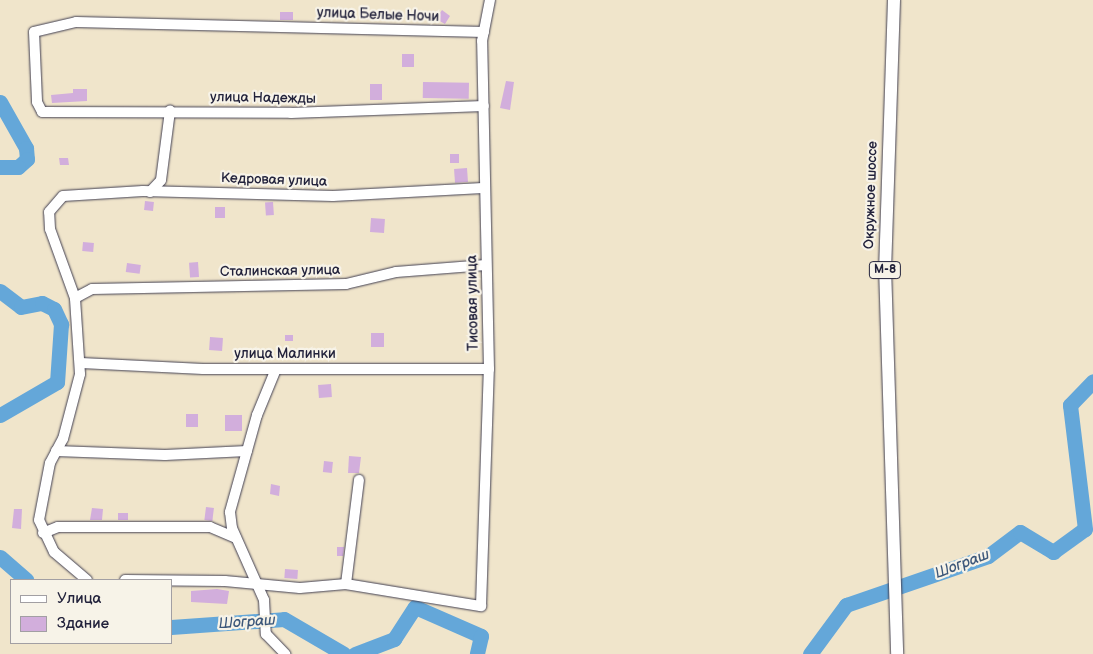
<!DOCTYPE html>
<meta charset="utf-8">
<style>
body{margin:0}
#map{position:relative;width:1093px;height:654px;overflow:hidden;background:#f0e5cb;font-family:"Balsamiq Sans",sans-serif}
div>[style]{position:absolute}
.river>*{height:15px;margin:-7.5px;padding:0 7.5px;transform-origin:7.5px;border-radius:7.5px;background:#64a7d9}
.building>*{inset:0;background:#d2aedc;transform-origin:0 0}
.roads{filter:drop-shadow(0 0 1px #413f51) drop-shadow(0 0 1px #413f51)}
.minor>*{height:10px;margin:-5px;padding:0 5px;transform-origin:5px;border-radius:5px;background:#fff}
.major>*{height:12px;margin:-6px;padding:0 6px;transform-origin:6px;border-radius:6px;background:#fff}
span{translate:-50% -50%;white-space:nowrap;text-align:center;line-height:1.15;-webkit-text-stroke:4.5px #f7f3e8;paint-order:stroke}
.shield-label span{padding:1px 4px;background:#f7f3e8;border:1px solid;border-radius:4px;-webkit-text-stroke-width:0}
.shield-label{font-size:12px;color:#22223b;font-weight:700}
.street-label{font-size:14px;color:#22223b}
.water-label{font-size:15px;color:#3c577a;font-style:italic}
.legend{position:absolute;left:10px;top:579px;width:162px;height:65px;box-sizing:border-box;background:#f7f3e8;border:1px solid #a29fa3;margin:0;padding:6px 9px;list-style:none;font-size:15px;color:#22223b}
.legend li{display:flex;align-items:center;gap:10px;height:25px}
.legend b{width:25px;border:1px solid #a29fa3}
</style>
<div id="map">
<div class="river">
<i style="left:0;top:102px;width:53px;rotate:60.5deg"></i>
<i style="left:26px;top:148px;width:11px;rotate:85deg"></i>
<i style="left:27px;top:159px;width:12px;rotate:138deg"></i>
<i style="left:18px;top:167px;width:18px;rotate:180deg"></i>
<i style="left:0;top:291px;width:26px;rotate:37deg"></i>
<i style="left:21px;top:307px;width:21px;rotate:-11deg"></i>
<i style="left:42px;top:303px;width:13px;rotate:27deg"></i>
<i style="left:54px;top:309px;width:17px;rotate:65deg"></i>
<i style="left:61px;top:324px;width:58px;rotate:93.9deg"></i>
<i style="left:57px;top:382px;width:66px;rotate:149.9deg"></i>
<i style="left:0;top:557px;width:35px;rotate:41deg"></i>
<i style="left:171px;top:627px;width:113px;rotate:-4deg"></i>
<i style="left:284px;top:619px;width:69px;rotate:30.3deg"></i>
<i style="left:355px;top:654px;width:42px;rotate:-21deg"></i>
<i style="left:394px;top:639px;width:38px;rotate:-57deg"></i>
<i style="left:415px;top:607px;width:72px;rotate:23.7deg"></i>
<i style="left:481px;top:636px;width:18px;rotate:103deg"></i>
<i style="left:810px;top:654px;width:61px;rotate:-53.7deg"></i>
<i style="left:846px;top:605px;width:150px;rotate:-19deg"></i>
<i style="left:988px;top:556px;width:40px;rotate:-37deg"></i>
<i style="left:1020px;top:532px;width:39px;rotate:31deg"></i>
<i style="left:1053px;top:552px;width:39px;rotate:-36deg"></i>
<i style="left:1085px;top:529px;width:125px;rotate:-96.9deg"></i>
<i style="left:1070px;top:405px;width:33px;rotate:-46deg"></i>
</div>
<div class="building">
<i style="clip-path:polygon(442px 10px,450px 16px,445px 24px,436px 19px)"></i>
<i style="left:280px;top:12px;width:13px;height:8px"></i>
<i style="left:402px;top:54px;width:12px;height:13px"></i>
<i style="clip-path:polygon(506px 81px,514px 82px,510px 110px,500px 108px)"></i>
<i style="left:423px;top:82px;width:46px;height:16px;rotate:1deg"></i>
<i style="left:370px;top:84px;width:12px;height:16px"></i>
<i style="clip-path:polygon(73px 89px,87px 89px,87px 101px,52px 103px,51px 95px,73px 93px)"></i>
<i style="left:450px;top:154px;width:9px;height:9px"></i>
<i style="clip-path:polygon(59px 158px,68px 158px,69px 165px,60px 165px)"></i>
<i style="left:467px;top:168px;width:14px;height:13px;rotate:86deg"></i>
<i style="left:145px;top:201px;width:9px;height:9px;rotate:6deg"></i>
<i style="left:273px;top:202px;width:13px;height:8px;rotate:86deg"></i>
<i style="left:215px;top:207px;width:10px;height:11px"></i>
<i style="left:371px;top:218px;width:14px;height:14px;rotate:4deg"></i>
<i style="left:83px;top:242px;width:11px;height:9px;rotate:5deg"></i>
<i style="left:198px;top:262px;width:15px;height:9px;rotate:86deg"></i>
<i style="left:127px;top:263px;width:14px;height:9px;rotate:8deg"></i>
<i style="left:371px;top:333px;width:13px;height:14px"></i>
<i style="left:285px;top:335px;width:8px;height:6px"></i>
<i style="left:210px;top:337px;width:13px;height:13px;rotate:4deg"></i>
<i style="left:331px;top:384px;width:13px;height:13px;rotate:86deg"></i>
<i style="left:186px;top:414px;width:12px;height:13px"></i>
<i style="left:225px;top:415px;width:17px;height:16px"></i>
<i style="clip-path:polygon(349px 456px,361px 457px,359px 473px,348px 473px)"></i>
<i style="left:324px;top:461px;width:9px;height:11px;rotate:6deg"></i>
<i style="clip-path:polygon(271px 484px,280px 486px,279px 496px,270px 494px)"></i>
<i style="left:206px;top:507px;width:8px;height:13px;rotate:7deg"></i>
<i style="clip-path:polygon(92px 508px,103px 509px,102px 520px,90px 520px)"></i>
<i style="clip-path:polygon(14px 509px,22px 509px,21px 529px,12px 528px)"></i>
<i style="left:118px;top:513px;width:10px;height:7px"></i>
<i style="clip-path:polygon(337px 547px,344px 547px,343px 556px,337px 556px)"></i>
<i style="left:285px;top:569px;width:13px;height:9px;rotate:4deg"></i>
<i style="clip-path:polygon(217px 589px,229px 591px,227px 604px,191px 602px,191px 591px)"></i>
</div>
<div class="roads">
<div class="minor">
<i style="left:484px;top:32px;width:408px;rotate:-178.6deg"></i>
<i style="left:76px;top:22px;width:43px;rotate:166.6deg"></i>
<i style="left:34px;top:32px;width:70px;rotate:87.5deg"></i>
<i style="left:37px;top:102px;width:11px;rotate:63deg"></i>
<i style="left:42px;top:112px;width:249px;rotate:0.2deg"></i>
<i style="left:291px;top:113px;width:193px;rotate:-2.1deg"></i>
<i style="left:150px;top:192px;width:16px;rotate:-47deg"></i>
<i style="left:161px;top:180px;width:70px;rotate:-82.6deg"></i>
<i style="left:75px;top:298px;width:19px;rotate:-28deg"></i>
<i style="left:92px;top:289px;width:254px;rotate:-1.1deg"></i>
<i style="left:346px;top:284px;width:51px;rotate:-13.5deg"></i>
<i style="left:396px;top:272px;width:90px;rotate:-4.4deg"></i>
<i style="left:81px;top:363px;width:122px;rotate:2.8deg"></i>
<i style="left:203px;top:369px;width:286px"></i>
<i style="left:276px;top:369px;width:50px;rotate:112.4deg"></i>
<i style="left:257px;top:415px;width:101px;rotate:105.6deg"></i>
<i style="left:230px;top:512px;width:16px;rotate:83deg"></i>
<i style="left:232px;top:528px;width:79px;rotate:66deg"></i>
<i style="left:264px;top:600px;width:34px;rotate:87deg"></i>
<i style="left:266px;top:634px;width:28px;rotate:46deg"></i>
<i style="left:56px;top:451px;width:109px;rotate:2.1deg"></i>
<i style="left:165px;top:455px;width:82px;rotate:-2.8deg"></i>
<i style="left:43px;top:533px;width:16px;rotate:-22deg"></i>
<i style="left:58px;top:527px;width:152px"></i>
<i style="left:210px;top:527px;width:28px;rotate:23deg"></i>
<i style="left:87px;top:580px;width:43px;rotate:-139.7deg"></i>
<i style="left:54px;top:552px;width:35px;rotate:-115deg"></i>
<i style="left:39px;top:520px;width:58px;rotate:-79.1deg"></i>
<i style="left:50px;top:463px;width:27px;rotate:-62deg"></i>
<i style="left:63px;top:439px;width:67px;rotate:-75.3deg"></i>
<i style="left:80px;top:374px;width:76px;rotate:-93.8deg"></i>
<i style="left:75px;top:298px;width:73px;rotate:-109.9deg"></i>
<i style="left:50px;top:229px;width:17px;rotate:-93deg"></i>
<i style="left:49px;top:212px;width:21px;rotate:-49deg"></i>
<i style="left:63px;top:196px;width:80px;rotate:-3.6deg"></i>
<i style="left:143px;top:191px;width:190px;rotate:1.5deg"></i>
<i style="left:333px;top:196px;width:150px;rotate:-3.1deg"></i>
<i style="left:125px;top:580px;width:100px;rotate:0.6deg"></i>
<i style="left:225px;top:581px;width:75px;rotate:5.3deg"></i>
<i style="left:300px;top:588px;width:46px;rotate:-5deg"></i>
<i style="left:346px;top:584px;width:137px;rotate:9.3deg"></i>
<i style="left:481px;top:606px;width:237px;rotate:-88.1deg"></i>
<i style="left:489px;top:369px;width:328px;rotate:-91.2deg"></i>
<i style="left:482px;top:41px;width:42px;rotate:-79deg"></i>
<i style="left:346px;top:584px;width:105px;rotate:-82.9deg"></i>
</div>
<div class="major">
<i style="left:894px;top:0;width:267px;rotate:91.9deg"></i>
<i style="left:885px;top:267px;width:387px;rotate:88.2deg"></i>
</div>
</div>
<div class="shield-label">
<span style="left:885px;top:270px">М-8</span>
</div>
<div class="street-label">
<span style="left:378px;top:15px;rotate:2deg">улица Белые Ночи</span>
<span style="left:263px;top:98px;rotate:1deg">улица Надежды</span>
<span style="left:274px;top:180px;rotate:2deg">Кедровая улица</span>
<span style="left:871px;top:195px;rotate:-88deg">Окружное шоссе</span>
<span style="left:280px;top:271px;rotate:-1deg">Сталинская улица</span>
<span style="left:473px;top:303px;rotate:-91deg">Тисовая улица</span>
<span style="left:285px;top:354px">улица Малинки</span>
</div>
<div class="water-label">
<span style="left:962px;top:564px;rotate:-21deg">Шограш</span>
<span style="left:247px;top:622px;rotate:-4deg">Шограш</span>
</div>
<ul class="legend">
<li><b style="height:6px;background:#fff"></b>Улица</li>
<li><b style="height:14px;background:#d2aedc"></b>Здание</li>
</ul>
</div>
